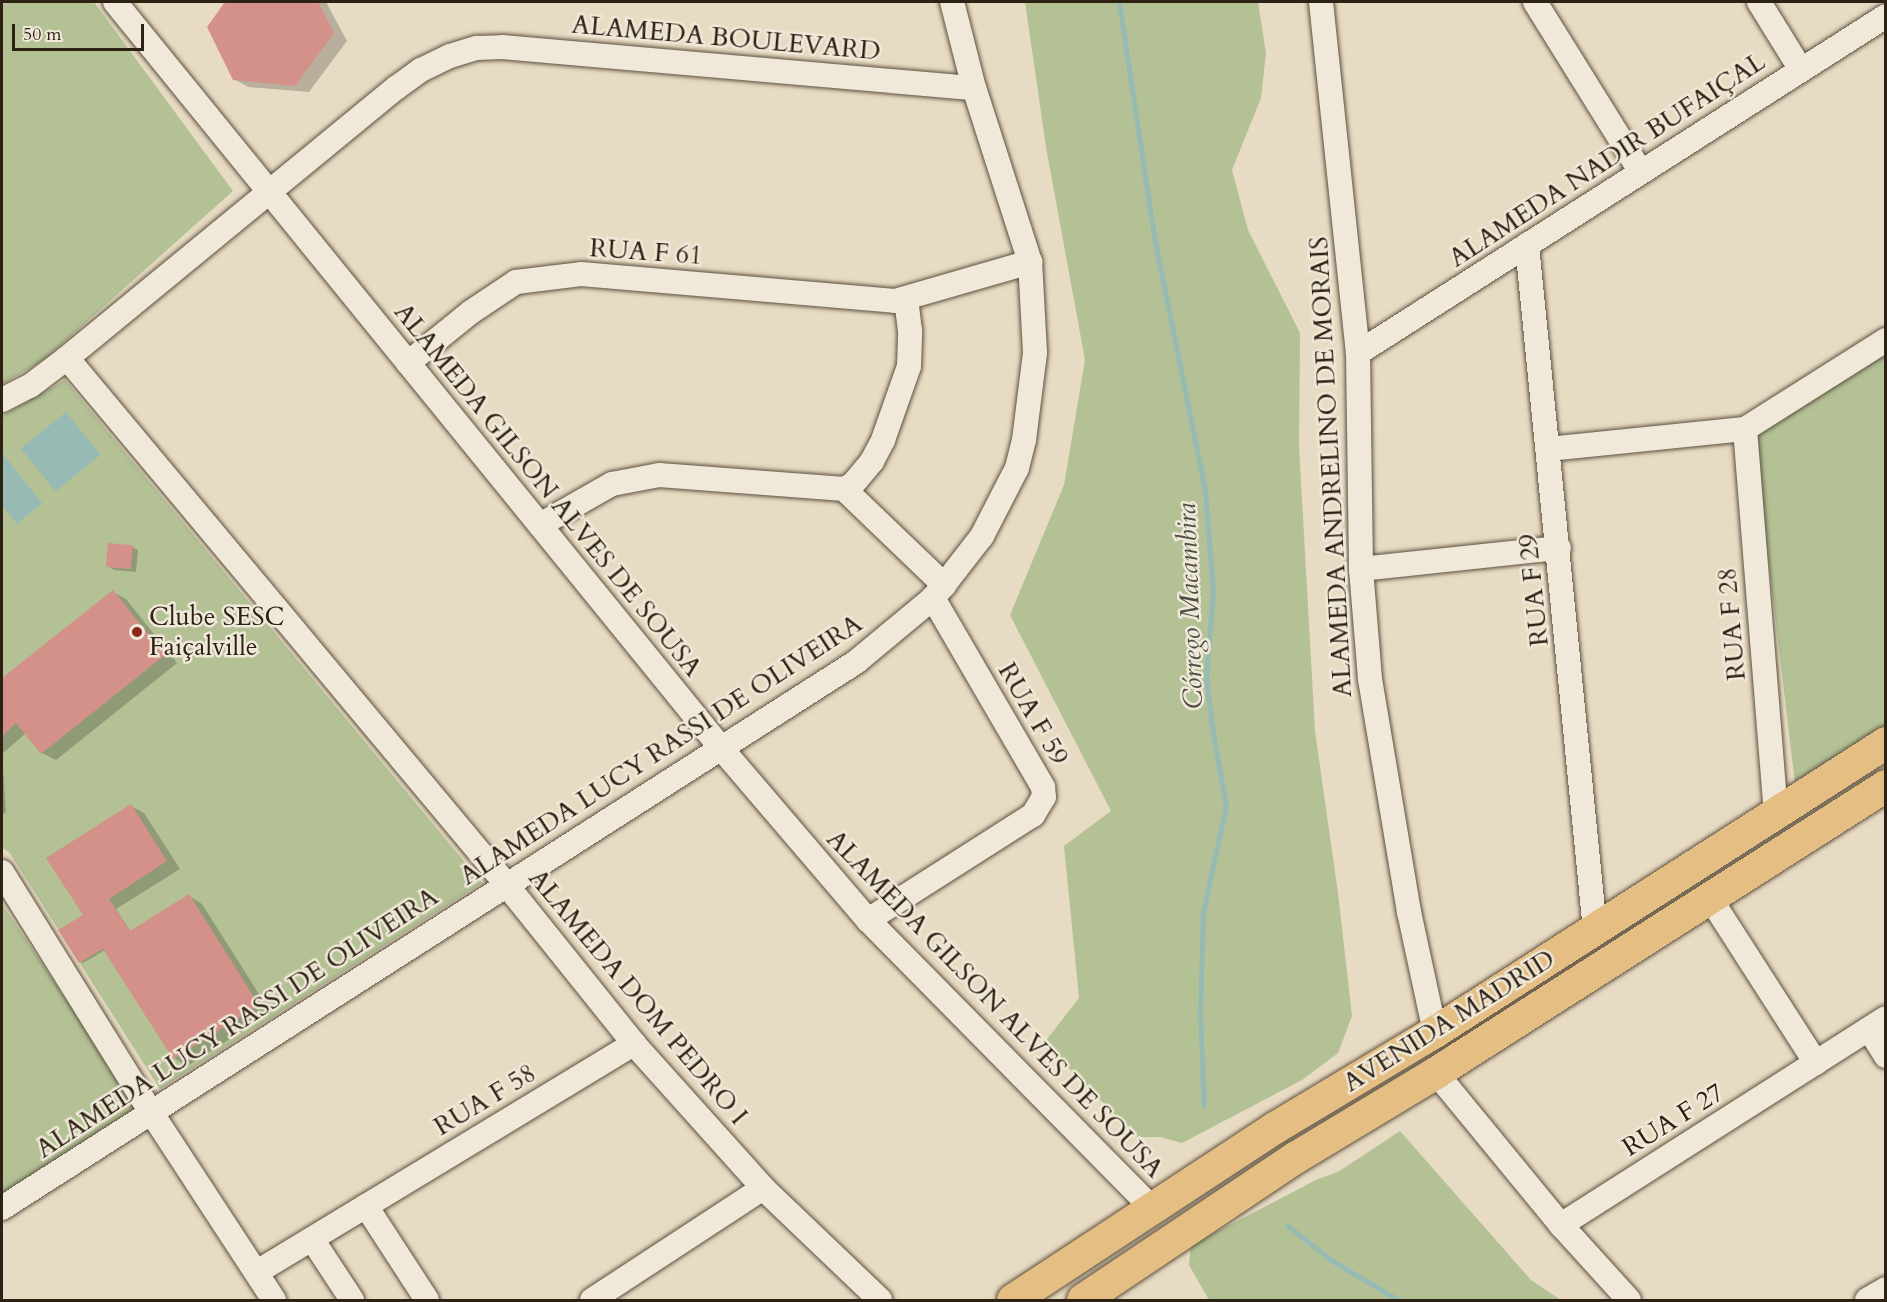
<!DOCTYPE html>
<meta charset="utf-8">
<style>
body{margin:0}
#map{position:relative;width:1887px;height:1302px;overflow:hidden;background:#e8dbc3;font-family:Cardo,serif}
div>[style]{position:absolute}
.green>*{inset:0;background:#b3c195}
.water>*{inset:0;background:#97bbb4;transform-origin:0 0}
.shadow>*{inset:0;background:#0003}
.stream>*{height:5px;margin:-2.5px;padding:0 2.5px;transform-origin:2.5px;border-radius:2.5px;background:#97bbb4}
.building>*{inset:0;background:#d39189;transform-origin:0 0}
.roads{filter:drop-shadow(0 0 2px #5c503f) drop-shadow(0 0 2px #5c503f)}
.minor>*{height:24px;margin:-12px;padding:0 12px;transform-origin:12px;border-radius:12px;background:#f0e8d8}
.major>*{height:32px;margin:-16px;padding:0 16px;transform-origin:16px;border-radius:16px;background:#e4be82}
.dots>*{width:16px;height:16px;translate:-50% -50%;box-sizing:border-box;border:3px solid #f0e8d8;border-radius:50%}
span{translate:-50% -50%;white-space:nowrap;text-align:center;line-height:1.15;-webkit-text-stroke:5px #f0e8d8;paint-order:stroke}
.street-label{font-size:26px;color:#2d2113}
.poi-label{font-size:26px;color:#2d2113}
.left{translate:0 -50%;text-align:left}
.water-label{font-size:27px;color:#4d4f43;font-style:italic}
.frame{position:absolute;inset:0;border:3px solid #2d2113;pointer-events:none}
.scale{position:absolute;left:12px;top:24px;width:132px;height:27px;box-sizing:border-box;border:3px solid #2d2113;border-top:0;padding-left:8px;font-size:18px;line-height:21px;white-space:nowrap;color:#2d2113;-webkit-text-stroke:4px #f0e8d8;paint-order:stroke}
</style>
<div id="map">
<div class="green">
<i style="clip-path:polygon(2px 2px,94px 2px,233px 191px,44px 360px,2px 384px)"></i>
<i style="clip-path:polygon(1025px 2px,1258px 2px,1266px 53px,1261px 98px,1232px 170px,1248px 230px,1300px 333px,1299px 446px,1315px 731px,1338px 893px,1352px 1016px,1338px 1053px,1302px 1080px,1182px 1143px,1160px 1137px,1137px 1137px,1044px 1043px,1079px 998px,1064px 846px,1111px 811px,1010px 615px,1064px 485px,1085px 360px,1046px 147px)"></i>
<i style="clip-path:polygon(1885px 353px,1885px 732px,1796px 792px,1754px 438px)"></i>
<i style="clip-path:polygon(65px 380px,482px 883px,160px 1089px,9px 852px,2px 848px,2px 416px)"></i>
<i style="clip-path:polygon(2px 904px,140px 1109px,2px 1197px)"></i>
<i style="clip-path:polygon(1400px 1131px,1531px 1280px,1561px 1300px,1209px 1300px,1189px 1265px,1191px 1245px,1316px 1180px,1338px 1172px)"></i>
</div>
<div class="water">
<i style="left:66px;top:412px;width:55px;height:58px;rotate:51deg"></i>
<i style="clip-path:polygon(2px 453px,42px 503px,17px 524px,2px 505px)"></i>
</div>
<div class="shadow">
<i style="clip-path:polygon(227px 2px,326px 2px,347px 41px,309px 92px,248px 87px,234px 79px,209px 27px)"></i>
<i style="clip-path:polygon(132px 547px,138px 550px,136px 572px,114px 570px,108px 566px)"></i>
<i style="clip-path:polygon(113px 592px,126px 599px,177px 663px,56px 760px,42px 753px,26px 733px,2px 754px,6px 813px,2px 814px,2px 680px)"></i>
<i style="clip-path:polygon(131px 806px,144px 813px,180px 869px,116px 909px,131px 932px,189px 896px,202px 904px,271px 1013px,187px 1066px,174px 1058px,105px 950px,83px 963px,81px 962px,85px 916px)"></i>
</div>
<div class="stream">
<i style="left:1119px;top:2px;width:238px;rotate:81.5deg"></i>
<i style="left:1154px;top:237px;width:257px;rotate:78.6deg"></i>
<i style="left:1205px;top:489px;width:103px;rotate:85.6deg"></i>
<i style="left:1213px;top:592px;width:85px;rotate:94.7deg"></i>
<i style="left:1206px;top:677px;width:56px;rotate:82.9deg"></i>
<i style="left:1213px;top:733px;width:74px;rotate:79.9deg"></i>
<i style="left:1226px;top:806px;width:108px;rotate:102.2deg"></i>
<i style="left:1203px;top:912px;width:103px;rotate:91.7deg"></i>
<i style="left:1200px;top:1015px;width:91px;rotate:87.5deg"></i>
<i style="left:1288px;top:1226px;width:55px;rotate:38.3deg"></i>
<i style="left:1331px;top:1260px;width:78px;rotate:30.8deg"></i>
</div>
<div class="building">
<i style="clip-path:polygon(225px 2px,318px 2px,334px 33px,295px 86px,233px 80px,207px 27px)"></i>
<i style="left:108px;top:543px;width:25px;height:24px;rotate:5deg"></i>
<i style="clip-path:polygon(113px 590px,165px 655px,41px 754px,16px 723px,2px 736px,2px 678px)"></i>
<i style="clip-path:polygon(131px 804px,167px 861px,109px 899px,130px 931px,189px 894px,259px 1005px,173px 1059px,103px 949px,79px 963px,58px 930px,83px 915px,46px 858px)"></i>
</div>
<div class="roads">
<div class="minor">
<i style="left:115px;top:2px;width:961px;rotate:50.91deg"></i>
<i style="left:721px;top:748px;width:226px;rotate:49.5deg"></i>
<i style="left:868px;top:920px;width:404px;rotate:45.4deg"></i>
<i style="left:1321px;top:2px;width:353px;rotate:84deg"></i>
<i style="left:1358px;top:353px;width:216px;rotate:89.2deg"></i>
<i style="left:1361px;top:569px;width:110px;rotate:85.3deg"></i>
<i style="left:1370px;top:679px;width:236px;rotate:80.5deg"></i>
<i style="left:1409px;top:912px;width:123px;rotate:77.8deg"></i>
<i style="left:1535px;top:2px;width:200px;rotate:58.1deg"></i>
<i style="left:1759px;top:2px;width:80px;rotate:58.3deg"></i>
<i style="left:1527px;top:245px;width:688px;rotate:84.33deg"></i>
<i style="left:1358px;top:353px;width:626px;rotate:-32.55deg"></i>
<i style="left:67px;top:358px;width:685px;rotate:50.15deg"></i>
<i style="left:506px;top:884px;width:205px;rotate:51.3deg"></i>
<i style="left:634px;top:1044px;width:193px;rotate:48.1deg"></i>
<i style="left:763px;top:1188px;width:162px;rotate:43.7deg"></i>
<i style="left:408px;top:363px;width:81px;rotate:-39deg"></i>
<i style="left:471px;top:312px;width:54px;rotate:-33.7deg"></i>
<i style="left:516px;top:282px;width:65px;rotate:-7deg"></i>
<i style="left:581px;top:274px;width:315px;rotate:4.9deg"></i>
<i style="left:895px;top:301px;width:141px;rotate:-16.1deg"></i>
<i style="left:2px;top:400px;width:31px;rotate:-27deg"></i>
<i style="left:30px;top:386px;width:46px;rotate:-37.1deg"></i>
<i style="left:67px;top:358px;width:426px;rotate:-39.4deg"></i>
<i style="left:396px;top:88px;width:31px;rotate:-36deg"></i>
<i style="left:421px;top:70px;width:32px;rotate:-26deg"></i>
<i style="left:450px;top:56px;width:28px;rotate:-17deg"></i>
<i style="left:477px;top:48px;width:25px;rotate:-2deg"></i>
<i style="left:502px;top:47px;width:474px;rotate:5deg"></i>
<i style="left:1745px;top:429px;width:386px;rotate:85.4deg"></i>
<i style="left:1548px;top:449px;width:198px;rotate:-5.8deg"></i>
<i style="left:1745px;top:429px;width:167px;rotate:-32.3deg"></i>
<i style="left:844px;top:489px;width:139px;rotate:43.8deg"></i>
<i style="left:540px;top:525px;width:83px;rotate:-29.7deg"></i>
<i style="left:612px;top:484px;width:48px;rotate:-10.8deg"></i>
<i style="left:659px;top:475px;width:186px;rotate:4.3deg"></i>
<i style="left:844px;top:489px;width:10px;rotate:-29deg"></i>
<i style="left:853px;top:484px;width:30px;rotate:-50deg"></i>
<i style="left:872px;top:461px;width:24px;rotate:-62deg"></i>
<i style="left:883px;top:440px;width:78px;rotate:-70.6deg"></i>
<i style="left:909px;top:366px;width:35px;rotate:-88deg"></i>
<i style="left:910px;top:331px;width:32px;rotate:-97deg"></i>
<i style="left:1361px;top:569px;width:199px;rotate:-6.1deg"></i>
<i style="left:2px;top:872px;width:282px;rotate:58.2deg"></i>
<i style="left:151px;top:1112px;width:225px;rotate:56.8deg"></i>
<i style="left:1710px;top:898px;width:196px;rotate:57.3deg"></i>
<i style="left:868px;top:920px;width:196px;rotate:-32.5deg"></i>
<i style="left:1033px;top:815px;width:21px;rotate:-59deg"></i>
<i style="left:1044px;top:797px;width:10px;rotate:-96deg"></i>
<i style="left:1043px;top:787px;width:219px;rotate:-120.2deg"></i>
<i style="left:1869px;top:1029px;width:32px;rotate:58deg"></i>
<i style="left:1436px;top:1073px;width:197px;rotate:50.6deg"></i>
<i style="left:1561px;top:1225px;width:101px;rotate:47.8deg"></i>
<i style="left:366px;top:1206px;width:112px;rotate:57deg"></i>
<i style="left:2px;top:1208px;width:1014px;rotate:-32.59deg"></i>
<i style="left:856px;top:662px;width:100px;rotate:-39.7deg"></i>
<i style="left:933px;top:598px;width:17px;rotate:-50deg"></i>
<i style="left:944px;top:585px;width:62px;rotate:-52.2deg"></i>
<i style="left:982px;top:536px;width:76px;rotate:-62.8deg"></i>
<i style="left:1017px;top:468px;width:29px;rotate:-76deg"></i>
<i style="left:1024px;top:440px;width:88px;rotate:-82.8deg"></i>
<i style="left:1035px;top:353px;width:91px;rotate:-93.1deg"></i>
<i style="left:1030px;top:262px;width:183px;rotate:-107.8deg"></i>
<i style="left:974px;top:88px;width:89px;rotate:-104.3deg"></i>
<i style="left:1561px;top:1225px;width:385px;rotate:-32.5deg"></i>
<i style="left:312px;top:1239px;width:73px;rotate:56.7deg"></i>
<i style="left:257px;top:1272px;width:441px;rotate:-31.2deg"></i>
<i style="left:592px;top:1300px;width:204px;rotate:-33.2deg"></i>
<i style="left:1867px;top:1300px;width:22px;rotate:-30deg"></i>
</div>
<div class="major">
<i style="left:1013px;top:1300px;width:313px;rotate:-33.3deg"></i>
<i style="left:1275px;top:1128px;width:187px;rotate:-31deg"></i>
<i style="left:1435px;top:1032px;width:536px;rotate:-32.65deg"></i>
<i style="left:1083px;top:1300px;width:257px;rotate:-33.8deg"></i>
<i style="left:1297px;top:1157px;width:162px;rotate:-31.1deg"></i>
<i style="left:1436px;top:1073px;width:534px;rotate:-32.53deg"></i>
</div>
</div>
<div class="dots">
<i style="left:137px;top:632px;background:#8f2418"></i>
</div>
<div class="street-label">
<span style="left:726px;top:38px;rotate:5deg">ALAMEDA BOULEVARD</span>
<span style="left:1607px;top:160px;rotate:-33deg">ALAMEDA NADIR BUFAIÇAL</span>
<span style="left:646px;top:252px;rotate:4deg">RUA F 61</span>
<span style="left:1331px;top:467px;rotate:-93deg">ALAMEDA ANDRELINO DE MORAIS</span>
<span style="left:548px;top:490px;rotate:51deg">ALAMEDA GILSON ALVES DE SOUSA</span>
<span style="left:1534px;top:590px;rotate:-96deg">RUA F 29</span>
<span style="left:1732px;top:624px;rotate:-95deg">RUA F 28</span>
<span style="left:1033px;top:714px;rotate:60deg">RUA F 59</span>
<span style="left:661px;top:750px;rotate:-33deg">ALAMEDA LUCY RASSI DE OLIVEIRA</span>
<span style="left:638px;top:997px;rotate:50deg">ALAMEDA DOM PEDRO I</span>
<span style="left:995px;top:1004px;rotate:46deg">ALAMEDA GILSON ALVES DE SOUSA</span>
<span style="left:1449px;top:1021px;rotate:-32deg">AVENIDA MADRID</span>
<span style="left:237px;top:1023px;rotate:-33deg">ALAMEDA LUCY RASSI DE OLIVEIRA</span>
<span style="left:485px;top:1100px;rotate:-31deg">RUA F 58</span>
<span style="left:1673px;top:1120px;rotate:-32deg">RUA F 27</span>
</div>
<div class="poi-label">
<span class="left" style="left:149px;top:632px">Clube SESC<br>Faiçalville</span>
</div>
<div class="water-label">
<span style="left:1190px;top:606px;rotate:-92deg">Córrego Macambira</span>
</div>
<div class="frame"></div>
<div class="scale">50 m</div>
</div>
